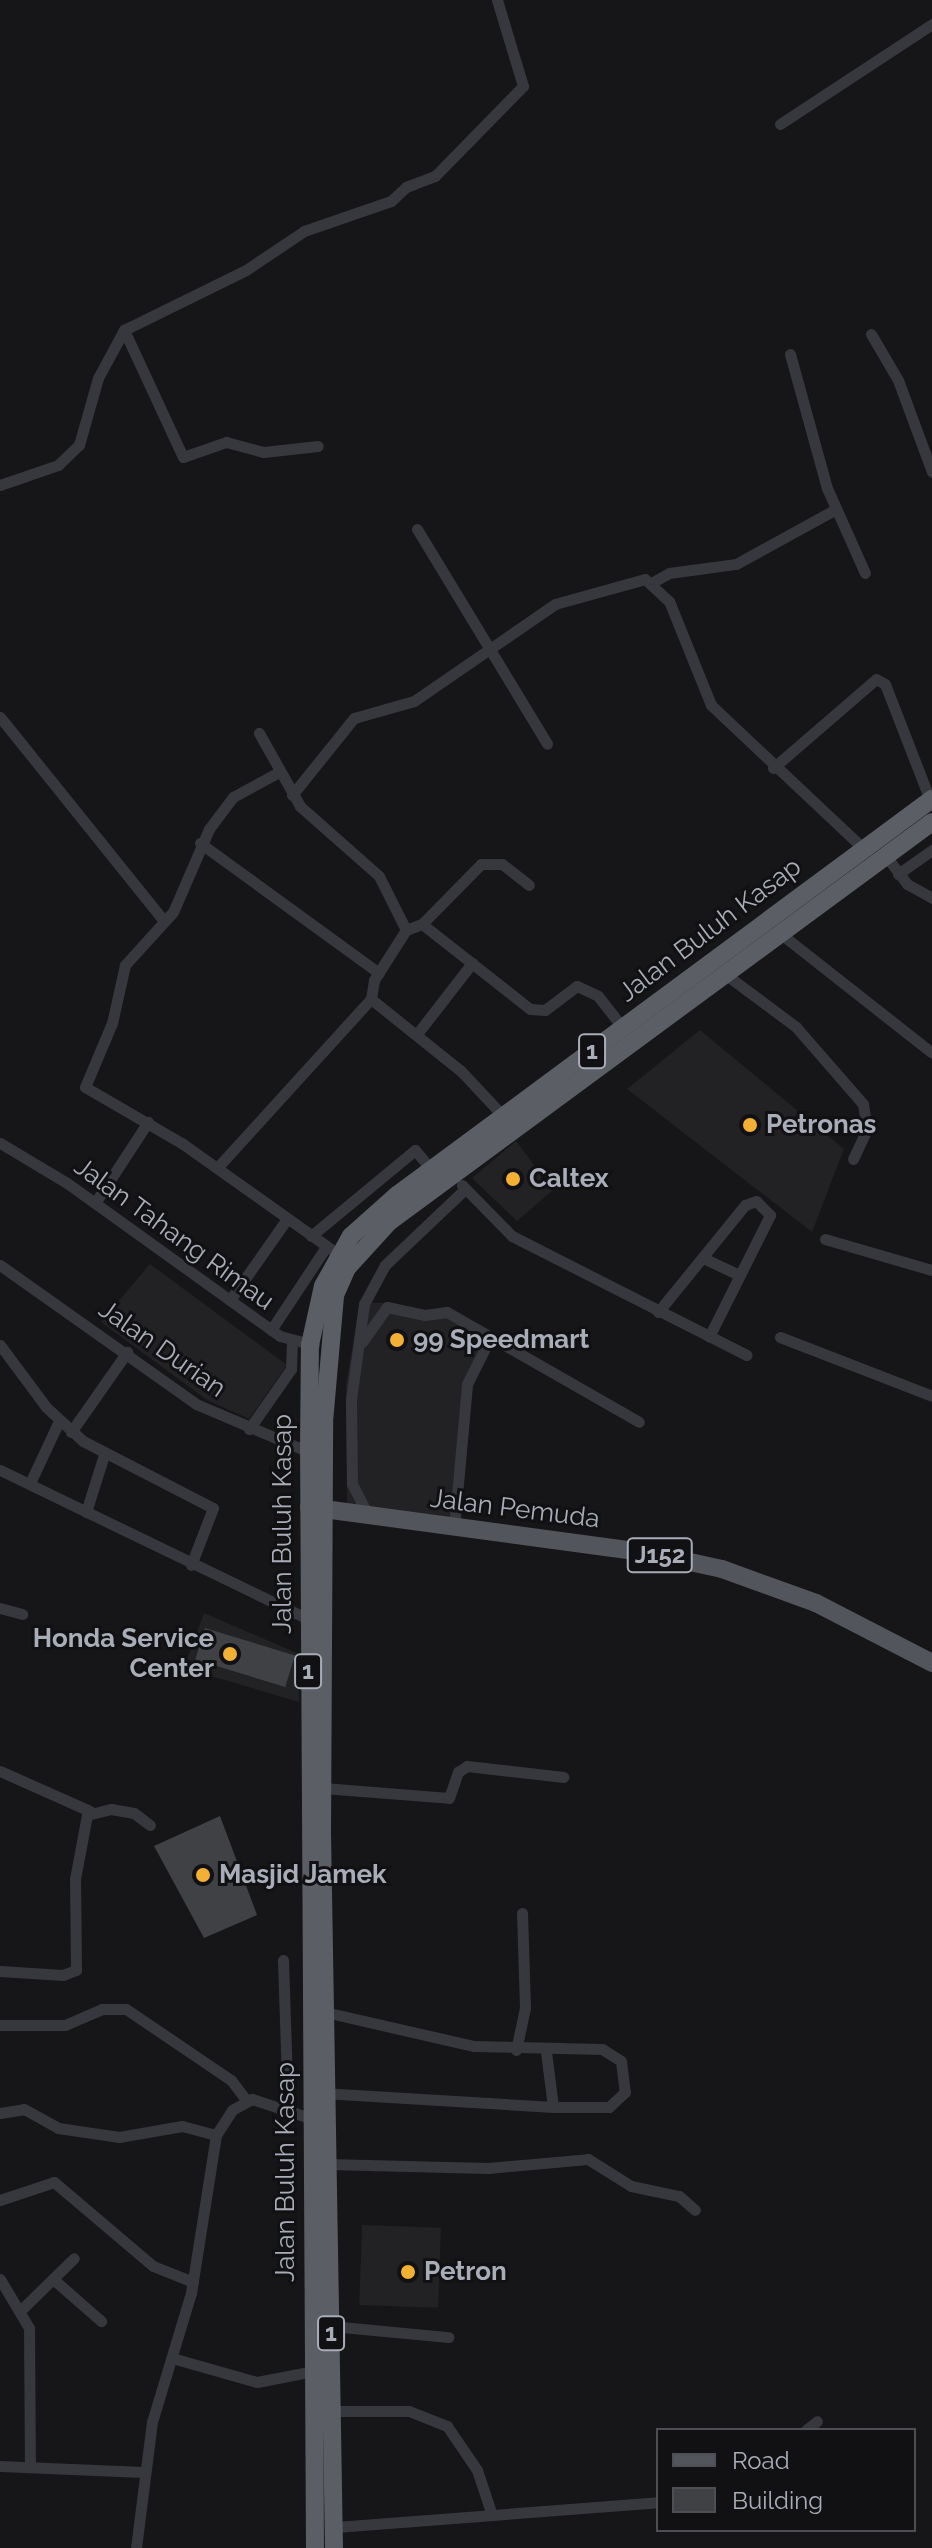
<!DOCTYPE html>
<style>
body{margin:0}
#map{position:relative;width:932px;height:2548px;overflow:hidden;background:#161618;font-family:Raleway,sans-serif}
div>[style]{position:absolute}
.built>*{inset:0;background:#222225;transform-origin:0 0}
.building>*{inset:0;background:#404145;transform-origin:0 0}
.minor>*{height:11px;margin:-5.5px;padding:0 5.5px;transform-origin:5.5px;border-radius:5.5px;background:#37383d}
.primary>*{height:18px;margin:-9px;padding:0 9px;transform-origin:9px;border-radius:9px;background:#53555c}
.trunk>*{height:18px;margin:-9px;padding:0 9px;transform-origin:9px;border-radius:9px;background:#5b5e65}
.dots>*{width:22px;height:22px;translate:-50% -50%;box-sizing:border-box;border:4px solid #111113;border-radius:50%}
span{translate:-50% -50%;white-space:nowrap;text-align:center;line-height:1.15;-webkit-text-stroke:6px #111113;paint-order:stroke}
.shield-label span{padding:2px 6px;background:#111113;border:2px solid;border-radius:6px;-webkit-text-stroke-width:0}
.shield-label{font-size:24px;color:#a8adb8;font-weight:700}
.street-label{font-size:26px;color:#a8adb8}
.poi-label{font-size:26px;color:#a8adb8;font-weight:700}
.left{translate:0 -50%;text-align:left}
.right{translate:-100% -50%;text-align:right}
.legend{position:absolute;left:656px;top:2428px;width:260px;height:104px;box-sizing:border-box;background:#111113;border:2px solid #4d4f55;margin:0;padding:10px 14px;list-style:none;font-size:24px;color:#a8adb8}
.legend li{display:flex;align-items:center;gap:16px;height:40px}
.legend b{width:40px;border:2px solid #4d4f55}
</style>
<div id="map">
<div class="built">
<i style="clip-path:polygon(700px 1030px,844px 1149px,812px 1232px,627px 1089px)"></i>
<i style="clip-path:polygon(516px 1141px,553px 1190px,517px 1221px,472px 1178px)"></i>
<i style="clip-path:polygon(150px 1264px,287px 1365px,249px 1419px,207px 1400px,101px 1322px)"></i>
<i style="clip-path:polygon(360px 1303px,392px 1303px,481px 1325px,495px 1339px,470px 1388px,459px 1524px,347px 1504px,346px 1384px)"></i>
<i style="clip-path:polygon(204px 1613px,299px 1654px,299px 1702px,184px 1668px)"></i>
<i style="left:362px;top:2225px;width:79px;height:80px;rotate:2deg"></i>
</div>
<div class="building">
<i style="left:205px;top:1628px;width:94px;height:33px;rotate:17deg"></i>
<i style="clip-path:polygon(220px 1816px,257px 1915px,204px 1938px,154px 1846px)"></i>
</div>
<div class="minor">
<i style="left:780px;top:124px;width:182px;rotate:-33.3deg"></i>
<i style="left:124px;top:330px;width:140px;rotate:65.1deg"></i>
<i style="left:183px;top:457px;width:46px;rotate:-19.2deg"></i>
<i style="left:226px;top:442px;width:39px;rotate:15deg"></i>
<i style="left:264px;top:452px;width:54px;rotate:-6.3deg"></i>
<i style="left:871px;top:334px;width:53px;rotate:59.6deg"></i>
<i style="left:898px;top:380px;width:98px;rotate:69.7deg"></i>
<i style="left:790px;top:354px;width:139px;rotate:74.6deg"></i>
<i style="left:827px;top:488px;width:93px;rotate:65.9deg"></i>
<i style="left:0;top:485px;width:61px;rotate:-19deg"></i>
<i style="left:58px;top:465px;width:29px;rotate:-44deg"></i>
<i style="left:79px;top:445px;width:70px;rotate:-74.2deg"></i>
<i style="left:98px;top:378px;width:55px;rotate:-61.6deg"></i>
<i style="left:124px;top:330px;width:136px;rotate:-26.2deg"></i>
<i style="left:246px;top:270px;width:70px;rotate:-33.9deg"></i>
<i style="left:304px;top:231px;width:92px;rotate:-19deg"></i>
<i style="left:391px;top:201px;width:21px;rotate:-43deg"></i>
<i style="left:406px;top:187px;width:31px;rotate:-21deg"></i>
<i style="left:435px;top:176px;width:126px;rotate:-45.6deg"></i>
<i style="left:523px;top:86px;width:90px;rotate:-106.8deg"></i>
<i style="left:417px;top:529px;width:251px;rotate:58.8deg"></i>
<i style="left:653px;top:582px;width:18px;rotate:-29deg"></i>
<i style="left:669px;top:573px;width:68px;rotate:-7.7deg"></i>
<i style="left:736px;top:564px;width:114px;rotate:-28.8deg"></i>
<i style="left:0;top:717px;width:262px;rotate:51.2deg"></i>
<i style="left:773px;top:768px;width:136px;rotate:-40.8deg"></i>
<i style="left:876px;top:679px;width:10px;rotate:29deg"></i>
<i style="left:885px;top:684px;width:124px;rotate:68.8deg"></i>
<i style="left:279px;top:772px;width:52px;rotate:151.5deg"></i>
<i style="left:233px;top:797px;width:40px;rotate:127deg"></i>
<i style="left:209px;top:829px;width:90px;rotate:113.4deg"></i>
<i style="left:173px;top:912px;width:72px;rotate:132.2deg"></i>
<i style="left:125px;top:965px;width:59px;rotate:102.6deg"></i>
<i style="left:112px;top:1023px;width:69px;rotate:112.9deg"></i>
<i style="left:85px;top:1087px;width:113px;rotate:30.2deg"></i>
<i style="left:183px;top:1144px;width:190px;rotate:35.4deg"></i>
<i style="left:292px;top:795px;width:99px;rotate:-51.2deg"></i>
<i style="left:354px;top:718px;width:62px;rotate:-15.8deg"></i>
<i style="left:414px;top:701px;width:171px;rotate:-34.5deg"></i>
<i style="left:555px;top:604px;width:93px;rotate:-15.5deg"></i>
<i style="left:645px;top:579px;width:33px;rotate:43deg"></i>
<i style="left:669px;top:601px;width:112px;rotate:68deg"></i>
<i style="left:711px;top:705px;width:209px;rotate:43.3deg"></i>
<i style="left:200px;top:843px;width:221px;rotate:36deg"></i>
<i style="left:886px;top:856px;width:35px;rotate:53deg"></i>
<i style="left:907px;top:884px;width:29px;rotate:29deg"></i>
<i style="left:898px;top:874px;width:42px;rotate:-35.2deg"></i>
<i style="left:422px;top:924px;width:137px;rotate:38.2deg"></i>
<i style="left:530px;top:1009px;width:15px;rotate:4deg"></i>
<i style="left:545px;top:1010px;width:40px;rotate:-37deg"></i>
<i style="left:577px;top:986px;width:23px;rotate:25deg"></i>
<i style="left:598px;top:996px;width:41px;rotate:52deg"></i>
<i style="left:406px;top:930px;width:17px;rotate:-21deg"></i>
<i style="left:422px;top:924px;width:84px;rotate:-45.5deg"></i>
<i style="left:481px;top:864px;width:21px"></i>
<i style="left:502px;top:864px;width:34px;rotate:38deg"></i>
<i style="left:781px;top:934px;width:192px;rotate:38.2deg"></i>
<i style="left:725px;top:974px;width:89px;rotate:36.7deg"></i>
<i style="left:796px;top:1027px;width:102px;rotate:49deg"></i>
<i style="left:863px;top:1104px;width:25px;rotate:81deg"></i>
<i style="left:867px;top:1129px;width:33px;rotate:115deg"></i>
<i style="left:371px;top:999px;width:115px;rotate:38.7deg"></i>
<i style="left:461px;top:1071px;width:63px;rotate:46.9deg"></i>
<i style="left:417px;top:1034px;width:90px;rotate:-52.2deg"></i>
<i style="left:0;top:1143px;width:78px;rotate:30.8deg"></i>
<i style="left:67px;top:1183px;width:262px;rotate:35.7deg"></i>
<i style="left:280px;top:1336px;width:35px;rotate:15deg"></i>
<i style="left:217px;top:1168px;width:229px;rotate:-47.7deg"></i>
<i style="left:371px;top:999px;width:19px;rotate:-81deg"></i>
<i style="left:374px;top:980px;width:59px;rotate:-57.4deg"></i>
<i style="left:406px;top:930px;width:60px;rotate:-116.6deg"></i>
<i style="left:379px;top:876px;width:106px;rotate:-138.5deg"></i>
<i style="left:300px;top:806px;width:84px;rotate:-119.3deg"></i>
<i style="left:462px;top:1185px;width:71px;rotate:45.6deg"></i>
<i style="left:512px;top:1236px;width:263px;rotate:26.9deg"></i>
<i style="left:95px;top:1203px;width:97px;rotate:-56.8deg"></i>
<i style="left:311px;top:1236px;width:135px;rotate:-39.6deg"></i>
<i style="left:415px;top:1150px;width:26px;rotate:50deg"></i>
<i style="left:825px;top:1239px;width:111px;rotate:16.2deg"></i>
<i style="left:703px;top:1258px;width:40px;rotate:25deg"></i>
<i style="left:0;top:1265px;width:240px;rotate:35.3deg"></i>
<i style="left:196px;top:1404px;width:123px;rotate:23deg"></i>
<i style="left:230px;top:1300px;width:99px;rotate:-54.9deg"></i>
<i style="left:658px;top:1312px;width:138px;rotate:-50.9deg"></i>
<i style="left:745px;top:1205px;width:12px;rotate:-20deg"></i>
<i style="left:756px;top:1201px;width:20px;rotate:45deg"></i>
<i style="left:770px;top:1215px;width:136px;rotate:116.6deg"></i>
<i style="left:271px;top:1330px;width:100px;rotate:-56.5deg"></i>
<i style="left:780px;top:1337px;width:163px;rotate:21.2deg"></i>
<i style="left:362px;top:1342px;width:43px;rotate:-54.5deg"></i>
<i style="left:387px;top:1307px;width:39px;rotate:12deg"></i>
<i style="left:425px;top:1315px;width:22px;rotate:-8deg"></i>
<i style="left:447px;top:1312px;width:221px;rotate:29.8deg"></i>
<i style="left:0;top:1345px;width:77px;rotate:53.4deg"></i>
<i style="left:46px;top:1407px;width:50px;rotate:42.6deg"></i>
<i style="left:83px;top:1441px;width:146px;rotate:27.3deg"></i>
<i style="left:213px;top:1508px;width:61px;rotate:111.1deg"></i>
<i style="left:249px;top:1429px;width:73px;rotate:-55deg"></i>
<i style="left:291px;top:1369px;width:27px;rotate:-88deg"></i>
<i style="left:71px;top:1432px;width:98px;rotate:-55deg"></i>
<i style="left:0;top:1470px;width:342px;rotate:25.8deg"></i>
<i style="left:30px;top:1483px;width:68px;rotate:-64.9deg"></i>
<i style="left:86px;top:1512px;width:60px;rotate:-72.5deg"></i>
<i style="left:368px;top:1515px;width:35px;rotate:-117deg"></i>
<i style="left:352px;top:1484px;width:84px;rotate:-90.7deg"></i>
<i style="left:351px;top:1400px;width:97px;rotate:-82.3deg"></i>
<i style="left:364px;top:1304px;width:44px;rotate:-61.7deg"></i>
<i style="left:385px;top:1265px;width:110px;rotate:-43.5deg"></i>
<i style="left:454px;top:1528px;width:145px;rotate:-84.8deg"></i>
<i style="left:467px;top:1384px;width:49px;rotate:-63.4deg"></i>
<i style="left:0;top:1608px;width:23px;rotate:15deg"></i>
<i style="left:0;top:1771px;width:98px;rotate:24deg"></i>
<i style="left:323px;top:1788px;width:126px;rotate:4.5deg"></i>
<i style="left:449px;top:1798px;width:28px;rotate:-71deg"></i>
<i style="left:458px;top:1772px;width:11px;rotate:-34deg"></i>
<i style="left:467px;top:1766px;width:97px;rotate:6.5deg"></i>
<i style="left:283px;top:1960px;width:149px;rotate:88.1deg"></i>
<i style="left:0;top:1971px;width:63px;rotate:3.6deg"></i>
<i style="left:63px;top:1975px;width:14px;rotate:-21deg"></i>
<i style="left:76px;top:1970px;width:91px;rotate:-90.6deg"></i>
<i style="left:75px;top:1879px;width:65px;rotate:-79.4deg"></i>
<i style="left:87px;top:1815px;width:25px;rotate:-14deg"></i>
<i style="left:111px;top:1809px;width:23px;rotate:10deg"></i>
<i style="left:134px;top:1813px;width:20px;rotate:37deg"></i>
<i style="left:325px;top:2012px;width:153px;rotate:12.9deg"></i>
<i style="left:474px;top:2046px;width:128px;rotate:1.3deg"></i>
<i style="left:602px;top:2049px;width:22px;rotate:32deg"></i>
<i style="left:621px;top:2061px;width:31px;rotate:83deg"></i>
<i style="left:625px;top:2092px;width:22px;rotate:137deg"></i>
<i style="left:609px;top:2107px;width:56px;rotate:180deg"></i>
<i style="left:553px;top:2107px;width:227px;rotate:-176.5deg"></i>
<i style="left:0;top:2025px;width:65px"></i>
<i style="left:65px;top:2025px;width:40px;rotate:-23.4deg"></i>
<i style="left:102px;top:2009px;width:24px"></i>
<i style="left:126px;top:2009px;width:127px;rotate:34.1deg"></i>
<i style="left:231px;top:2080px;width:25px;rotate:53deg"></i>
<i style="left:516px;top:2050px;width:43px;rotate:-77.9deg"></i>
<i style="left:525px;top:2008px;width:95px;rotate:-91.8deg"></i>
<i style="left:546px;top:2052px;width:55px;rotate:82.7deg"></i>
<i style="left:0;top:2113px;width:24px;rotate:-9deg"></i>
<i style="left:24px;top:2109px;width:39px;rotate:29deg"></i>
<i style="left:58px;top:2128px;width:62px;rotate:8.4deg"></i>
<i style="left:119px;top:2137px;width:64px;rotate:-9.9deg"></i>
<i style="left:182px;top:2126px;width:35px;rotate:15deg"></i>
<i style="left:327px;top:2164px;width:161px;rotate:1.4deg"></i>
<i style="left:488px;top:2168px;width:100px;rotate:-5.1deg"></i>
<i style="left:588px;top:2159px;width:51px;rotate:32.1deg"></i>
<i style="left:631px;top:2186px;width:49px;rotate:11.8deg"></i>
<i style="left:679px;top:2196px;width:21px;rotate:41deg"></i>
<i style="left:0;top:2200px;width:57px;rotate:-18.4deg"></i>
<i style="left:54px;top:2182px;width:130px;rotate:40.3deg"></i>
<i style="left:153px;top:2266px;width:43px;rotate:21.8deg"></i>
<i style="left:0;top:2279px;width:57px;rotate:59.4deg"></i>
<i style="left:29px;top:2328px;width:139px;rotate:89.6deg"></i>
<i style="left:53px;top:2279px;width:64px;rotate:41.2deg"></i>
<i style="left:23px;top:2308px;width:71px;rotate:-44.4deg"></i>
<i style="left:331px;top:2326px;width:118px;rotate:5.4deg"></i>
<i style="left:172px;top:2358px;width:88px;rotate:15.8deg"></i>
<i style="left:257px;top:2382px;width:57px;rotate:-11.1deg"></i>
<i style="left:334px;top:2411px;width:75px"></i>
<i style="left:409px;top:2411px;width:41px;rotate:21.5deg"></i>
<i style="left:447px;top:2426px;width:53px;rotate:55.7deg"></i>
<i style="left:477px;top:2470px;width:44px;rotate:71.6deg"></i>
<i style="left:806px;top:2430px;width:14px;rotate:-39deg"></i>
<i style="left:0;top:2466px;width:143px;rotate:2.4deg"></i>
<i style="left:336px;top:2527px;width:323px;rotate:-4.4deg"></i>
<i style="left:136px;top:2548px;width:127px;rotate:-82.8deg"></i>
<i style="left:152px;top:2422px;width:135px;rotate:-73.2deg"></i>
<i style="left:191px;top:2293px;width:160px;rotate:-81deg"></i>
<i style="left:216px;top:2135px;width:30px;rotate:-57deg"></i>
<i style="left:232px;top:2110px;width:23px;rotate:-29deg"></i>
<i style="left:252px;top:2099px;width:64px;rotate:18.2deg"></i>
</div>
<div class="primary">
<i style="left:309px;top:1507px;width:338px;rotate:7.7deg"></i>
<i style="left:644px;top:1552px;width:80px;rotate:12.3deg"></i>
<i style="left:722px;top:1569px;width:100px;rotate:19.9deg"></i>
<i style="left:816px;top:1603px;width:131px;rotate:27.3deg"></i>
</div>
<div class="trunk">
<i style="left:315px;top:2548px;width:1096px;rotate:-90.31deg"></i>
<i style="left:309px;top:1452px;width:107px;rotate:-89.5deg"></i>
<i style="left:310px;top:1345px;width:60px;rotate:-77.6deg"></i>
<i style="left:323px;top:1286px;width:57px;rotate:-60.8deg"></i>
<i style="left:351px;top:1236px;width:62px;rotate:-41.7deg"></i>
<i style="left:397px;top:1195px;width:666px;rotate:-36.51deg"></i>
<i style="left:334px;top:2548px;width:713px;rotate:-90.96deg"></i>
<i style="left:322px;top:1835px;width:413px;rotate:-89.7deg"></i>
<i style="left:324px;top:1422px;width:127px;rotate:-85deg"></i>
<i style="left:335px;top:1295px;width:30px;rotate:-66deg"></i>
<i style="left:347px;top:1268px;width:62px;rotate:-47.6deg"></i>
<i style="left:389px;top:1222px;width:674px;rotate:-36.38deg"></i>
</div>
<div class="dots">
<i style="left:750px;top:1125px;background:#f2b134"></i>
<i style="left:513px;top:1179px;background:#f2b134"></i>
<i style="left:397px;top:1340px;background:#f2b134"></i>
<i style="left:230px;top:1654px;background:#f2b134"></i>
<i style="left:203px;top:1875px;background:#f2b134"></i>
<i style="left:408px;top:2272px;background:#f2b134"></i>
</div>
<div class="shield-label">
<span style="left:592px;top:1051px">1</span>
<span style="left:660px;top:1555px">J152</span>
<span style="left:308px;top:1671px">1</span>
<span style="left:331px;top:2333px">1</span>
</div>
<div class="street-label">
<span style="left:710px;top:930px;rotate:-37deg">Jalan Buluh Kasap</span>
<span style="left:174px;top:1234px;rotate:36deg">Jalan Tahang Rimau</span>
<span style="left:162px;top:1349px;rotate:35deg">Jalan Durian</span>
<span style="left:515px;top:1509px;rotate:7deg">Jalan Pemuda</span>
<span style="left:283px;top:1524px;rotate:-90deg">Jalan Buluh Kasap</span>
<span style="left:286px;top:2172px;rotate:-90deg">Jalan Buluh Kasap</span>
</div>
<div class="poi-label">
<span class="left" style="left:766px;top:1125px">Petronas</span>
<span class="left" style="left:529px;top:1179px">Caltex</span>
<span class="left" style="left:413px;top:1340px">99 Speedmart</span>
<span class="right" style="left:214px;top:1654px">Honda Service<br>Center</span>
<span class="left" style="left:219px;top:1875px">Masjid Jamek</span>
<span class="left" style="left:424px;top:2272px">Petron</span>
</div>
<ul class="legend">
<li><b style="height:10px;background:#53555c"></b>Road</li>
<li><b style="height:22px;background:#404145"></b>Building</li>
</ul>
</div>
